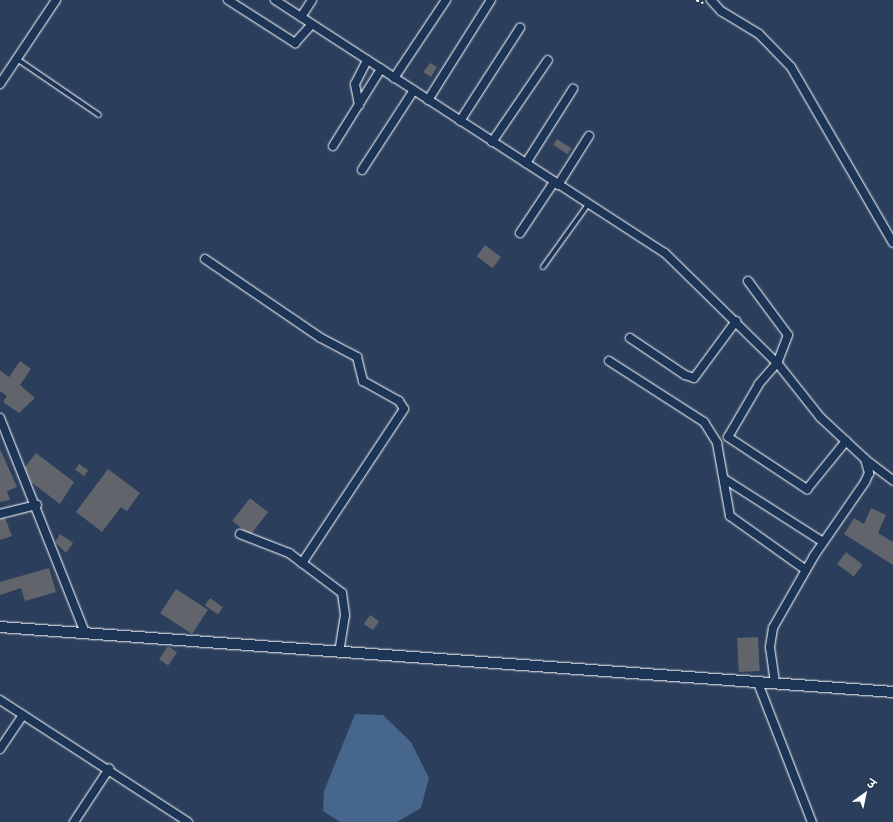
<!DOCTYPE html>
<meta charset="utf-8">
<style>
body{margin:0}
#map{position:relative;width:893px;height:822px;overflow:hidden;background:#2b3e5b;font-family:"Playpen Sans","Playpen Sans Deva",sans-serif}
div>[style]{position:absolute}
.water>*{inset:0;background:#46668c}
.building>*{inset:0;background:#62646b;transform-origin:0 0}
.path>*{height:1.5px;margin-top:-0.75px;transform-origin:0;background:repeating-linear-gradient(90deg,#fff 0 3px,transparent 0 6px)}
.roads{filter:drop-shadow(0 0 1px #fff) drop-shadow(0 0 1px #fff)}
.service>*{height:4px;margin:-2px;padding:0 2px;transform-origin:2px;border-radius:2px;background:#1d3557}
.minor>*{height:8px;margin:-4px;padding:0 4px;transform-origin:4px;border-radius:4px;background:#1d3557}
.tertiary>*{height:10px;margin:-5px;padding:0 5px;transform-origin:5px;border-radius:5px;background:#1d3557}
span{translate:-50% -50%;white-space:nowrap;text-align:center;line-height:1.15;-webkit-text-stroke:3.5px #1d3557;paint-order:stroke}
.north{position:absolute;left:845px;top:774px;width:40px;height:40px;-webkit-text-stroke:3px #1d3557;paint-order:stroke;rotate:33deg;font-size:11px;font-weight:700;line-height:16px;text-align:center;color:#fff}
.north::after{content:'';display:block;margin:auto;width:14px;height:18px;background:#fff;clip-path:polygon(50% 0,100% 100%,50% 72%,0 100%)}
</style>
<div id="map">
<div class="water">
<i style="clip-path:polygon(355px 714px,383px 715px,411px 742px,429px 778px,421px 808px,397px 822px,340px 822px,323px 811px,324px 791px)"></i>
</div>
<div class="building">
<i style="clip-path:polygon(430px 63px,437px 67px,431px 77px,423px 72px)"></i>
<i style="left:557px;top:139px;width:17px;height:7px;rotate:33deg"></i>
<i style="left:485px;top:245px;width:20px;height:14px;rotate:37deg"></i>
<i style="clip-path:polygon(20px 361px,31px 369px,20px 385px,35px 398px,19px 413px,3px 402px,7px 396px,0 391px,0 370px,9px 377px)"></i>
<i style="clip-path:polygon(0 449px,17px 487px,7px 491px,10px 500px,0 502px)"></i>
<i style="clip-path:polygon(36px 453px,74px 482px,60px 504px,31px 482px,25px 467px)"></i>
<i style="left:79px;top:464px;width:11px;height:7px;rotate:34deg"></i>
<i style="clip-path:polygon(108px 469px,140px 493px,127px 511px,121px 507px,102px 532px,76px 512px)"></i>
<i style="left:250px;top:498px;width:23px;height:29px;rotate:38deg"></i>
<i style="clip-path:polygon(871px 508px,886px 515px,878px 533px,893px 542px,893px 565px,844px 534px,854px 518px,864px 524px)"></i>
<i style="clip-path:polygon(5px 518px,12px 536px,0 540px,0 519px)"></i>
<i style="clip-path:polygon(60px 534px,73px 543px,66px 553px,55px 542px)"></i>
<i style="left:846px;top:552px;width:21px;height:15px;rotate:37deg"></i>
<i style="clip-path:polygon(49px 568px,56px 592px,25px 601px,21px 588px,0 595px,0 582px)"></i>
<i style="left:176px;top:589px;width:38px;height:29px;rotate:33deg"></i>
<i style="left:210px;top:598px;width:16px;height:9px;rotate:35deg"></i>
<i style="left:370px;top:615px;width:11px;height:11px;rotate:34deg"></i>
<i style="left:758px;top:637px;width:34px;height:21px;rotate:87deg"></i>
<i style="left:168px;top:646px;width:11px;height:16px;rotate:34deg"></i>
</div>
<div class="path">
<i style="left:696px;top:0;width:8px;rotate:23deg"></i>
</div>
<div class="roads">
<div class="service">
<i style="left:17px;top:59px;width:99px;rotate:34.3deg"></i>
<i style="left:543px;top:267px;width:79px;rotate:-54.3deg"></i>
</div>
<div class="minor">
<i style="left:228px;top:0;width:80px;rotate:32.7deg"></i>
<i style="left:295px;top:43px;width:25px;rotate:-48deg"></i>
<i style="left:275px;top:0;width:465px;rotate:33deg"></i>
<i style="left:665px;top:253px;width:158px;rotate:44.5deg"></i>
<i style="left:778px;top:364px;width:68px;rotate:51.6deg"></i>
<i style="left:820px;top:417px;width:62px;rotate:43deg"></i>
<i style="left:865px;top:459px;width:15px;rotate:74deg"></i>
<i style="left:869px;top:473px;width:10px;rotate:114deg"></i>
<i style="left:865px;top:482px;width:90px;rotate:124.6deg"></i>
<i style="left:814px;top:556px;width:83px;rotate:119.7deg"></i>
<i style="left:773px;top:628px;width:19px;rotate:99deg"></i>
<i style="left:770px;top:647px;width:37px;rotate:82deg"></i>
<i style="left:711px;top:0;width:15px;rotate:48deg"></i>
<i style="left:721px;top:11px;width:44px;rotate:31.2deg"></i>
<i style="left:759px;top:34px;width:46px;rotate:45.9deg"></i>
<i style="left:791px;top:67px;width:203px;rotate:59.9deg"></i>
<i style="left:301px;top:17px;width:20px;rotate:-57deg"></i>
<i style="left:394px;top:78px;width:94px;rotate:-56.3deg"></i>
<i style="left:0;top:84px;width:101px;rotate:-56.3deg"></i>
<i style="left:428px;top:100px;width:118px;rotate:-57.8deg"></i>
<i style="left:359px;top:105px;width:21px;rotate:-101deg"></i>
<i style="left:355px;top:84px;width:27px;rotate:-63deg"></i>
<i style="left:460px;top:121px;width:111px;rotate:-57.2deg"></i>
<i style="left:492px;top:142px;width:99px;rotate:-55.7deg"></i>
<i style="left:333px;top:146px;width:91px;rotate:-58.1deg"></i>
<i style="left:526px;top:163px;width:88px;rotate:-57.6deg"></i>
<i style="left:362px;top:170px;width:95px;rotate:-57deg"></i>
<i style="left:558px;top:185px;width:58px;rotate:-57.7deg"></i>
<i style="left:520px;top:233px;width:61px;rotate:-56.3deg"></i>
<i style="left:205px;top:259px;width:140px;rotate:34.3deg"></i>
<i style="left:321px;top:338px;width:41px;rotate:27.8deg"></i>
<i style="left:357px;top:357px;width:25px;rotate:76deg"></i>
<i style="left:363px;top:381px;width:41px;rotate:29.1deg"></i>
<i style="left:399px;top:401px;width:9px;rotate:58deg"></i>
<i style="left:404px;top:409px;width:185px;rotate:123.5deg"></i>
<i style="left:748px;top:281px;width:67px;rotate:53.5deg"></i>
<i style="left:788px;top:335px;width:30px;rotate:111deg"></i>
<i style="left:777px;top:363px;width:28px;rotate:131deg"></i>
<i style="left:759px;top:384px;width:61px;rotate:120.3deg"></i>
<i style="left:728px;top:437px;width:95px;rotate:33.4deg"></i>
<i style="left:807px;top:489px;width:62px;rotate:-50.9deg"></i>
<i style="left:630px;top:338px;width:66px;rotate:33.9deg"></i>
<i style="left:685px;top:375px;width:9px;rotate:18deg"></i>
<i style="left:694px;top:378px;width:71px;rotate:-53.6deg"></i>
<i style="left:609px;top:361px;width:113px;rotate:32.7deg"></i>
<i style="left:704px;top:422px;width:25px;rotate:58deg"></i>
<i style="left:717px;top:443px;width:74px;rotate:79.9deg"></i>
<i style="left:730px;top:516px;width:93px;rotate:35.4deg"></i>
<i style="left:0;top:418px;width:231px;rotate:68.4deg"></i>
<i style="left:866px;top:460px;width:34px;rotate:37deg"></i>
<i style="left:726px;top:480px;width:115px;rotate:32.6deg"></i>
<i style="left:0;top:514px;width:38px;rotate:-14deg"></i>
<i style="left:240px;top:534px;width:53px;rotate:21.2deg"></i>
<i style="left:289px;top:553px;width:66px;rotate:37deg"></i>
<i style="left:342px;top:593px;width:22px;rotate:82deg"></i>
<i style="left:345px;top:615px;width:36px;rotate:99deg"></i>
<i style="left:758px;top:683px;width:149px;rotate:68.8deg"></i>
<i style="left:0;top:700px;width:224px;rotate:33deg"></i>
<i style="left:0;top:749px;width:41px;rotate:-55.9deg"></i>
<i style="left:74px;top:822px;width:64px;rotate:-56.6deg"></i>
</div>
<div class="tertiary">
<i style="left:0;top:627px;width:895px;rotate:4.16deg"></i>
</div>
</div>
<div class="north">उ</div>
</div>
